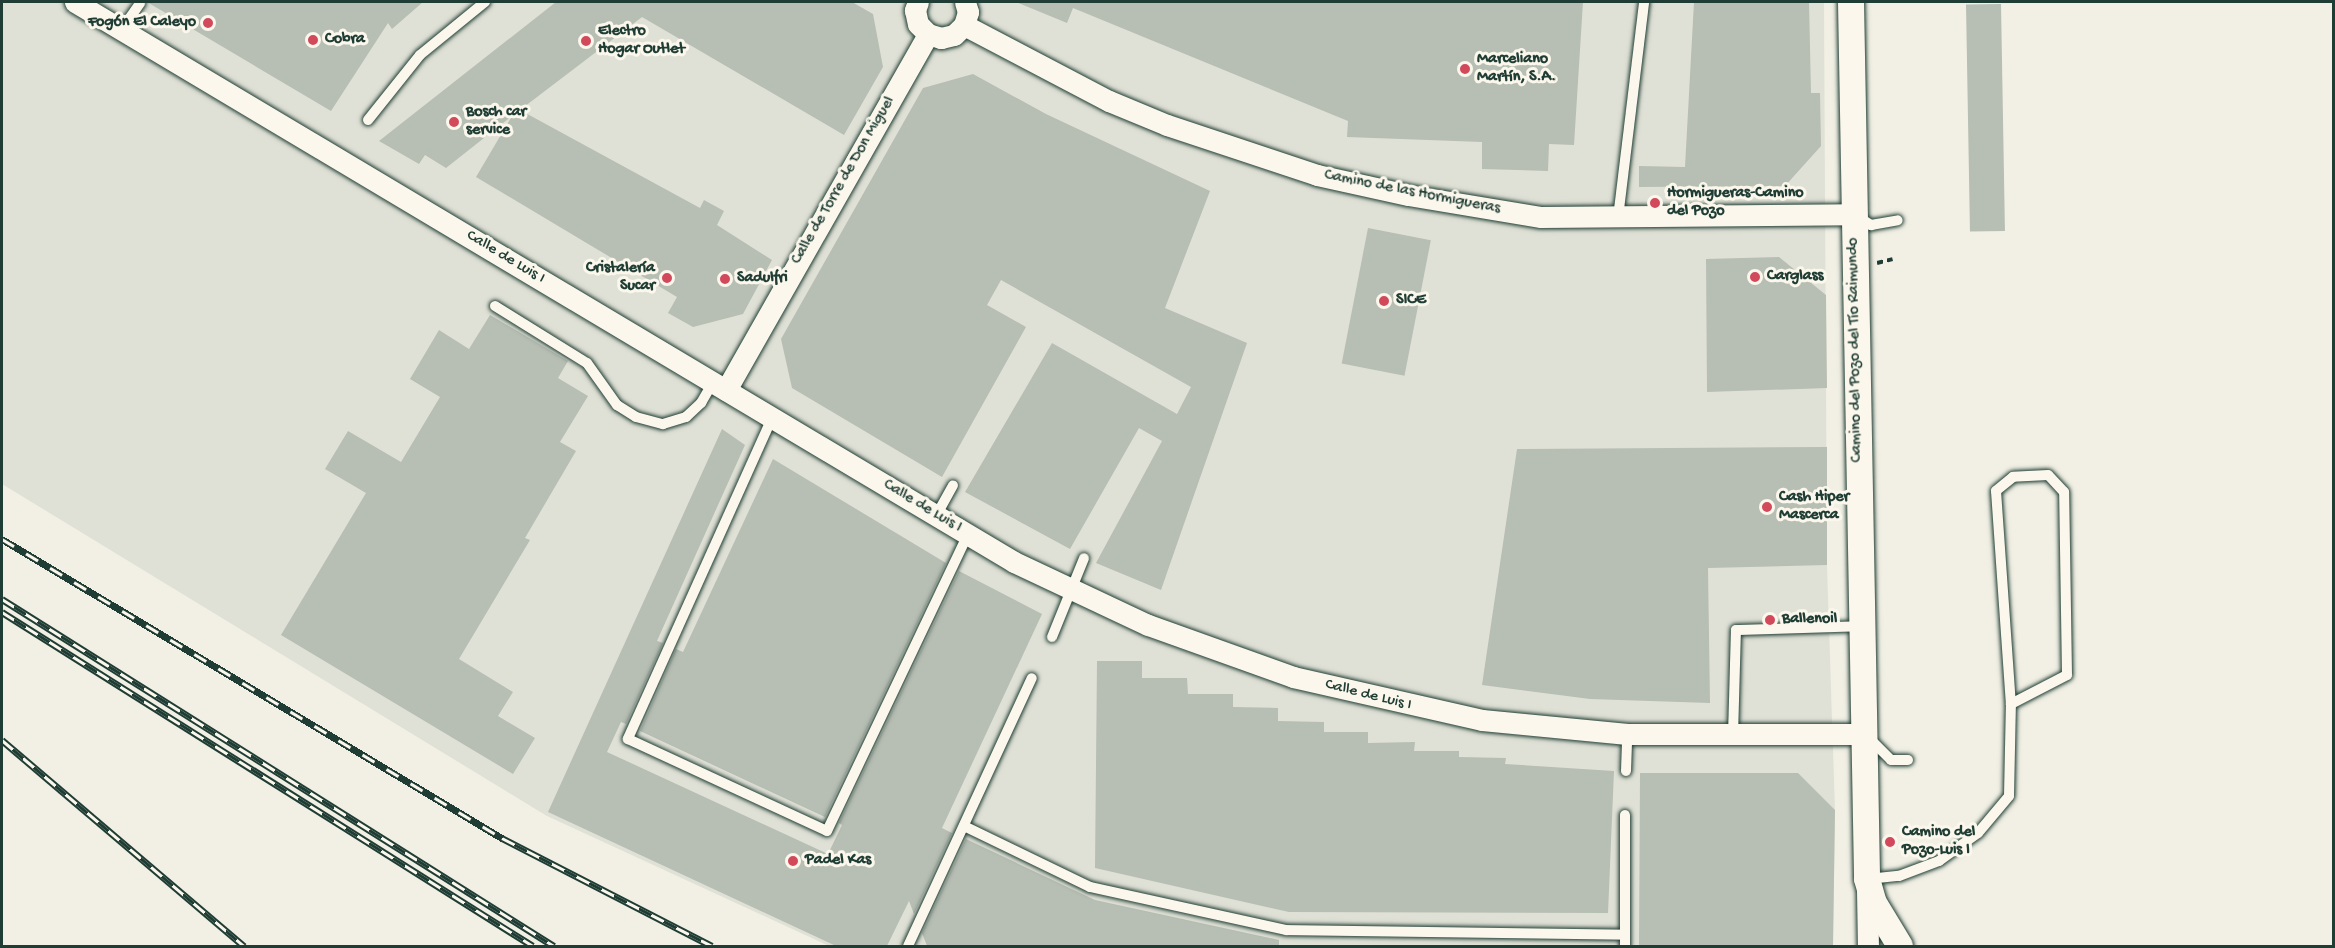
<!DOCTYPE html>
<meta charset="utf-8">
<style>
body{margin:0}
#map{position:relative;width:2335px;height:948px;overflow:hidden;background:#f2f0e5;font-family:"Gochi Hand",sans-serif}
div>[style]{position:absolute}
.built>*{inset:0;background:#e0e1d6}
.building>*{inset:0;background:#b7beb3;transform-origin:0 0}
.path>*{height:4px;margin-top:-2px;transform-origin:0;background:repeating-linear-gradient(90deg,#1f3d34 0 6px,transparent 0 10.5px)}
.roads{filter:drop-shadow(0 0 2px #1f3d34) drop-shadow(0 0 2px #1f3d34)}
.service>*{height:10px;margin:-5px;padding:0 5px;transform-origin:5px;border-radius:5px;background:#fbf7ec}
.minor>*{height:21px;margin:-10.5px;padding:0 10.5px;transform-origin:10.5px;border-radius:10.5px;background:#fbf7ec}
.tertiary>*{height:26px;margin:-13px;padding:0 13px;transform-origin:13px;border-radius:13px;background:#fbf7ec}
.rail>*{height:7px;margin-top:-3.5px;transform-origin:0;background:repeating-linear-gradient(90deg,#fbf7ec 0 14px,#1f3d34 0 28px);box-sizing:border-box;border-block:2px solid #1f3d34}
.dots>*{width:16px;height:16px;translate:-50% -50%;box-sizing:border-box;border:3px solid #fbf7ec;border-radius:50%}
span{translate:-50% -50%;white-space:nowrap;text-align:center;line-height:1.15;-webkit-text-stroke:6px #fbf7ec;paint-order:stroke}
.poi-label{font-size:16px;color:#1f3d34;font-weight:700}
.right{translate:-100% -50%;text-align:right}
.left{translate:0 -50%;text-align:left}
.street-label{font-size:16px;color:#1f3d34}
.frame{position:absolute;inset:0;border:3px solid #1f3d34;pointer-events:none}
</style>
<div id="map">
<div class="built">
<i style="clip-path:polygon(2px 2px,1824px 2px,1827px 565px,1835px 810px,1833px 946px,829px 946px,547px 816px,2px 484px)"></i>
</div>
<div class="building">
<i style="clip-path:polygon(147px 2px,423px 2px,392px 29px,388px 23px,331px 111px)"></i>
<i style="clip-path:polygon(556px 2px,852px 2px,873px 14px,883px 67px,844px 135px,642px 17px,520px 110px,700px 208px,704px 200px,724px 211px,717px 225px,772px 260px,743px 314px,693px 327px,668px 313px,677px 297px,476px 177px,512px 116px,446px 168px,425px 155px,419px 164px,379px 141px)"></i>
<i style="clip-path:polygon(1016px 2px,1583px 2px,1574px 145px,1549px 144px,1548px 171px,1482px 169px,1482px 142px,1347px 137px,1348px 121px,1073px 8px,1067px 23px)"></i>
<i style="clip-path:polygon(1694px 2px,1809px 2px,1811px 93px,1820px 93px,1821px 146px,1785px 186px,1639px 187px,1639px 166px,1685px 167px)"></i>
<i style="left:2001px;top:4px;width:227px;height:35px;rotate:89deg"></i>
<i style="clip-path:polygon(973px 74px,1046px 114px,1210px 191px,1165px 308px,1247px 343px,1161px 590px,1096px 563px,1162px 441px,1139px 428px,1070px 549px,965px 492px,1052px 343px,1177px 414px,1191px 387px,1001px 280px,987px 305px,1026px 327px,942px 477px,792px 388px,781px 339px,923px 88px)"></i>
<i style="left:1368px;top:228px;width:64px;height:138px;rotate:11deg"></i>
<i style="clip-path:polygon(1779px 257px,1826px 295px,1827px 388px,1707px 392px,1706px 259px)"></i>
<i style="clip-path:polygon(490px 315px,568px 361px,558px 378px,588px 396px,560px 442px,576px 451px,525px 538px,530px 540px,459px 659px,513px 692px,498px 716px,535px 738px,513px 774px,281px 635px,366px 493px,325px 469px,348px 431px,401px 462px,440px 397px,410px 379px,439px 330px,469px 349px)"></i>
<i style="clip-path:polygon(722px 429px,745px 445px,657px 641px,663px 643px,626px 724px,621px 722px,607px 752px,828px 854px,842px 825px,839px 823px,959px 571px,1042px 614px,942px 828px,952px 833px,914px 914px,909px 901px,887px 946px,836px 946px,548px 812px)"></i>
<i style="clip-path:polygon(1827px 447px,1827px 565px,1708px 568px,1710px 703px,1590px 699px,1482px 685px,1517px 449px)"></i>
<i style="clip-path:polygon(773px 459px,946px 563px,825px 817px,640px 731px,676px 649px,683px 652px)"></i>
<i style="clip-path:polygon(1097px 661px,1142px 661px,1142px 678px,1187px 678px,1188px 694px,1233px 694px,1233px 707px,1278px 708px,1278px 721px,1324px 722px,1324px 732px,1368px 732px,1368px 743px,1415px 742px,1414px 751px,1459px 751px,1459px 757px,1506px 758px,1505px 764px,1614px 771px,1608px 913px,1289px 912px,1095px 868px)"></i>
<i style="clip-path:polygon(1640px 773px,1798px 773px,1835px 810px,1833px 946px,1639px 946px)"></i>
<i style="clip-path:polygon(966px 839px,1095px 900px,1279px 940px,1279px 946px,927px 946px,922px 933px)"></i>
</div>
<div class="path">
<i style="left:1877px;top:263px;width:16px;rotate:-14deg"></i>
</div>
<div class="roads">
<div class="service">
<i style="left:122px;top:29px;width:32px;rotate:-55deg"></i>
<i style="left:368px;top:120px;width:83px;rotate:-51.3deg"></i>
<i style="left:420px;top:55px;width:84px;rotate:-39.2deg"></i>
<i style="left:1857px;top:216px;width:17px;rotate:33deg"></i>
<i style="left:1871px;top:225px;width:27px;rotate:-10deg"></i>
<i style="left:1618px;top:218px;width:218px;rotate:-83.1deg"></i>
<i style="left:495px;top:306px;width:108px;rotate:31.8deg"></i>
<i style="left:587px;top:363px;width:52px;rotate:54.5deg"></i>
<i style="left:617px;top:405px;width:22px;rotate:32deg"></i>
<i style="left:636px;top:417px;width:28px;rotate:15deg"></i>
<i style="left:663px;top:424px;width:24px;rotate:-17deg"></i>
<i style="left:686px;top:417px;width:21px;rotate:-43deg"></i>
<i style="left:701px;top:403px;width:24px;rotate:-60deg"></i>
<i style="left:772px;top:418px;width:352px;rotate:114.2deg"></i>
<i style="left:628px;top:739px;width:219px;rotate:24.8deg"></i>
<i style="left:827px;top:831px;width:329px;rotate:-64.6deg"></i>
<i style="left:936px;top:516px;width:35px;rotate:-61deg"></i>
<i style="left:1052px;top:637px;width:85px;rotate:-67.9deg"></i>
<i style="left:1733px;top:736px;width:106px;rotate:-88.4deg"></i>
<i style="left:1736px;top:630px;width:126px;rotate:-1.8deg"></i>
<i style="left:1867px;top:736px;width:34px;rotate:45deg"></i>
<i style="left:1891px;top:760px;width:17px"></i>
<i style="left:1626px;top:771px;width:37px;rotate:-88deg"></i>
<i style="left:964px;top:826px;width:140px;rotate:25.8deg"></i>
<i style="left:1090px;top:887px;width:201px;rotate:12.4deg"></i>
<i style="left:1286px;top:930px;width:339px;rotate:0.8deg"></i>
<i style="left:1868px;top:879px;width:31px;rotate:-6deg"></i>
<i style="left:1899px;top:876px;width:43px;rotate:-20.6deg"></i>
<i style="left:1939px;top:861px;width:48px;rotate:-35.7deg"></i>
<i style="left:1978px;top:833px;width:48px;rotate:-50deg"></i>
<i style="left:2009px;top:796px;width:92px;rotate:-88.8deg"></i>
<i style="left:2011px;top:704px;width:63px;rotate:-27.4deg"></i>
<i style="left:2067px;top:675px;width:183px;rotate:-90.9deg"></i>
<i style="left:2064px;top:492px;width:23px;rotate:-133deg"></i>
<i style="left:2048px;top:475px;width:35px;rotate:177deg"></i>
<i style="left:2013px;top:477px;width:22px;rotate:141deg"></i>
<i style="left:1996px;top:491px;width:214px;rotate:86deg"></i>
<i style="left:908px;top:946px;width:295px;rotate:-65.2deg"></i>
<i style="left:1625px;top:946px;width:131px;rotate:-90deg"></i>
</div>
<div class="minor">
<i style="left:75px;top:2px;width:1093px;rotate:30.81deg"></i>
<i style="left:1014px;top:562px;width:148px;rotate:25.2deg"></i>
<i style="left:1148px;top:625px;width:154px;rotate:19.7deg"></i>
<i style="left:1293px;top:677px;width:194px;rotate:12.8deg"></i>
<i style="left:1482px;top:720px;width:146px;rotate:5.5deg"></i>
<i style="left:1627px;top:734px;width:238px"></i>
<i style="left:918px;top:2px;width:9px;rotate:111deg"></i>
<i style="left:915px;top:10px;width:14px;rotate:78deg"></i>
<i style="left:918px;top:24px;width:14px;rotate:45deg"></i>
<i style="left:928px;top:34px;width:14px;rotate:17deg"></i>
<i style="left:941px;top:38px;width:13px;rotate:-13deg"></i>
<i style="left:954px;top:35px;width:14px;rotate:-45deg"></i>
<i style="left:964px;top:25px;width:14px;rotate:-73deg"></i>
<i style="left:968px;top:12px;width:10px;rotate:-107deg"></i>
<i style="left:964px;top:25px;width:164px;rotate:27.7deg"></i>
<i style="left:1109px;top:101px;width:63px;rotate:22.5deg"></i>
<i style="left:1167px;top:125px;width:158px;rotate:18.4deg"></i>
<i style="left:1317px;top:175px;width:93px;rotate:12.4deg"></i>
<i style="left:1408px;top:195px;width:135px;rotate:9.4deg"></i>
<i style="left:1541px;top:217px;width:313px;rotate:-0.5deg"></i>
<i style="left:726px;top:390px;width:409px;rotate:-60.4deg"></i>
<i style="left:1867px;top:890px;width:56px;rotate:89deg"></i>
</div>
<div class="tertiary">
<i style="left:1851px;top:2px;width:877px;rotate:88.95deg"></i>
<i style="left:1867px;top:879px;width:25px;rotate:74deg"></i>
<i style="left:1874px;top:903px;width:50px;rotate:58.8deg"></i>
</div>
</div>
<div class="rail">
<i style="left:2px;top:539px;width:583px;rotate:30.88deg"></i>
<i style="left:502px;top:838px;width:236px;rotate:27.2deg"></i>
<i style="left:2px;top:599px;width:652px;rotate:32.15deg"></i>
<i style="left:2px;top:612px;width:627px;rotate:32.17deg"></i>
<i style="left:2px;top:740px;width:318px;rotate:40.4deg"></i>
</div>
<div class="dots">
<i style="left:208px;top:23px;background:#d1495b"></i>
<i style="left:313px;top:40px;background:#d1495b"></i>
<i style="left:586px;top:41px;background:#d1495b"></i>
<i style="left:1465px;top:69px;background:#d1495b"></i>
<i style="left:454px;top:122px;background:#d1495b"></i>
<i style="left:1655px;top:203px;background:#d1495b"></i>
<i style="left:1755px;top:277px;background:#d1495b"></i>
<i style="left:667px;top:278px;background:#d1495b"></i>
<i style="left:725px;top:279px;background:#d1495b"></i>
<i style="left:1384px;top:301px;background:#d1495b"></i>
<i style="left:1767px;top:507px;background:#d1495b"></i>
<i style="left:1770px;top:620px;background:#d1495b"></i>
<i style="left:1890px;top:842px;background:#d1495b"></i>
<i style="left:793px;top:861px;background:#d1495b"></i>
</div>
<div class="poi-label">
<span class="right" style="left:196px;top:23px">Fogón El Caleyo</span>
<span class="left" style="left:598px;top:41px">Electro<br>Hogar Outlet</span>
<span class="left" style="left:325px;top:40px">Cobra</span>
<span class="left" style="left:1477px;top:69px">Marceliano<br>Martín, S.A.</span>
<span class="left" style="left:466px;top:122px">Bosch car<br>service</span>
<span class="left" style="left:1667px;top:203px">Hormigueras-Camino<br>del Pozo</span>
<span class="right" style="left:655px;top:278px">Cristalería<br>Sucar</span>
<span class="left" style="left:1767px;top:277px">Carglass</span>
<span class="left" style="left:737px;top:279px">Sadulfri</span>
<span class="left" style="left:1396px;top:301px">SICE</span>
<span class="left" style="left:1779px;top:507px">Cash Hiper<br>Mascerca</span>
<span class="left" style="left:1782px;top:620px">Ballenoil</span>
<span class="left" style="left:1902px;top:842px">Camino del<br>Pozo-Luis I</span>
<span class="left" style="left:805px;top:861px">Padel Kas</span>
</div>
<div class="street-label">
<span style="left:844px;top:181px;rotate:-60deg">Calle de Torre de Don Miguel</span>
<span style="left:1412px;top:193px;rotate:11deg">Camino de las Hormigueras</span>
<span style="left:505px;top:258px;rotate:31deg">Calle de Luis I</span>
<span style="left:1856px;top:350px;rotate:-91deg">Camino del Pozo del Tío Raimundo</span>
<span style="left:922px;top:507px;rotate:31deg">Calle de Luis I</span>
<span style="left:1368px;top:696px;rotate:14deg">Calle de Luis I</span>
</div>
<div class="frame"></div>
</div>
